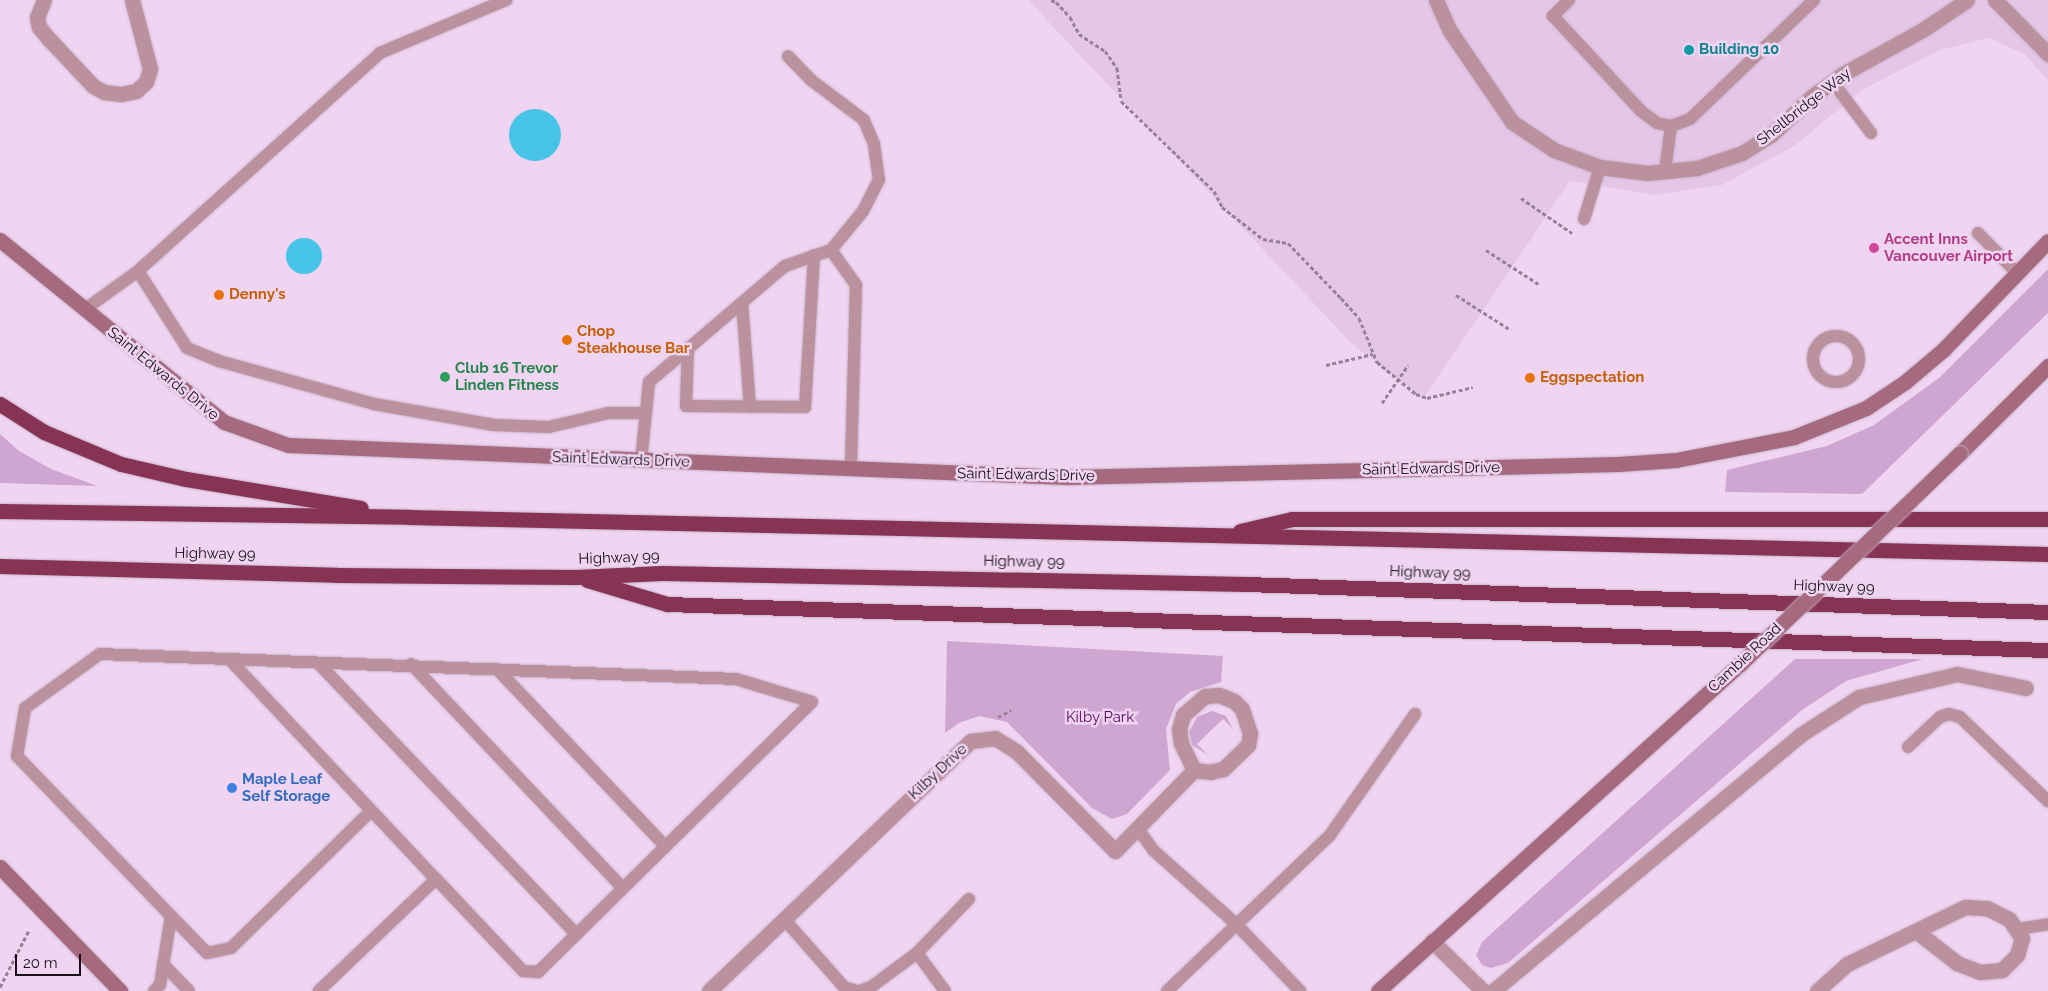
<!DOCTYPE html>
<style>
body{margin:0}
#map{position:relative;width:2048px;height:991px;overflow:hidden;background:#efd5f1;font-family:Raleway,sans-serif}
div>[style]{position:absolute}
.built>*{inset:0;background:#e5c6e7}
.green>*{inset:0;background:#cfa6d2}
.water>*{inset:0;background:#47c4e8}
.round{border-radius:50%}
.path>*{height:3px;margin-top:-1.5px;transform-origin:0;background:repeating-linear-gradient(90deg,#958296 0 4px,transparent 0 6.5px)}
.roads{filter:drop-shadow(0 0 1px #c8b1ca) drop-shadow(0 0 1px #c8b1ca)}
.lane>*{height:12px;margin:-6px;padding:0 6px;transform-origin:6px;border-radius:6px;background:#bb919d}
.lane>.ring{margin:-6px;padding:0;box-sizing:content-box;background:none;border:12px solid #bb919d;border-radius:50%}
.street>*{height:15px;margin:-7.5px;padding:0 7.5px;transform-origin:7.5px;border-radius:7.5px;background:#bb919d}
.secondary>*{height:15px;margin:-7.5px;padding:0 7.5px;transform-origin:7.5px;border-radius:7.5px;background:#a66a7e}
.highway>*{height:15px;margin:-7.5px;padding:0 7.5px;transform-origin:7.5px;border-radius:7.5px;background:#873454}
.bridges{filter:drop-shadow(0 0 1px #c8b1ca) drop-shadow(0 0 1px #c8b1ca)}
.secondary-bridge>*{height:15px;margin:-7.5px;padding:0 7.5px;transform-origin:7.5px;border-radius:7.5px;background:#a66a7e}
.dots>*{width:14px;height:14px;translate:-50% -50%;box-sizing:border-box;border:2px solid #efd5f1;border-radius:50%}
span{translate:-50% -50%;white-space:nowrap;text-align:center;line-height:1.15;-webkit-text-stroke:5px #efd5f1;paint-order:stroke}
.culture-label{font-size:15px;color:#0d838f;font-weight:700}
.left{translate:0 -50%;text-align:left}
.street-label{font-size:15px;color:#180f19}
.hotel-label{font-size:15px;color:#b23c85;font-weight:700}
.food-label{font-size:15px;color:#c56008;font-weight:700}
.leisure-label{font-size:15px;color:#27864d;font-weight:700}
.park-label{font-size:15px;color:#580760}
.shop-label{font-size:15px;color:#366cbe;font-weight:700}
.scale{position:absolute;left:15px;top:954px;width:66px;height:22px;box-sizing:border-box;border:2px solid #180f19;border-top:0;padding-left:6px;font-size:15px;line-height:18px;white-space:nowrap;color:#180f19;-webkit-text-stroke:4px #efd5f1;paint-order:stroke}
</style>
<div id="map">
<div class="built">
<i style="clip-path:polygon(1028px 0,2048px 0,2048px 80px,2024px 54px,1989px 38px,1940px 50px,1862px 90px,1794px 146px,1722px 185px,1655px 195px,1570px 181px,1423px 399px,1351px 343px)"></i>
</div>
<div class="green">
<i style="clip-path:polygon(2048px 269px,2048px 313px,1862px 494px,1725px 492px,1727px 470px,1827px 446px,1874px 425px,1939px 378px)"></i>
<i style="clip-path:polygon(0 434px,19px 451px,51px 469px,97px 486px,0 483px)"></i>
<i style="clip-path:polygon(947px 641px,1223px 656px,1221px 682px,1190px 692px,1176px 704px,1166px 729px,1170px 770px,1127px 814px,1112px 819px,1092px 808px,1007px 722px,979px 716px,959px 723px,945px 733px)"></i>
<i style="clip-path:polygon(1795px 659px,1923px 659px,1846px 681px,1802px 710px,1508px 963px,1491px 968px,1482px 965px,1476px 955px,1482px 942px)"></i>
<i style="clip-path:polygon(1212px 711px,1226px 716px,1233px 729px,1223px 719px,1197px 744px,1208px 755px,1192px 745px,1189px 732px,1197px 717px)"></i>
</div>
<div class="water">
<i class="round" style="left:509px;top:109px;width:52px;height:52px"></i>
<i class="round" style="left:286px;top:238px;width:36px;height:36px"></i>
</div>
<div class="path">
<i style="left:1051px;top:0;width:5px;rotate:22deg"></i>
<i style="left:1056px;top:2px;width:21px;rotate:47deg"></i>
<i style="left:1070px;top:17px;width:19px;rotate:62deg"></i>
<i style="left:1079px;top:34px;width:31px;rotate:33deg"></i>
<i style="left:1105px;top:51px;width:21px;rotate:55deg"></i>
<i style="left:1117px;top:68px;width:33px;rotate:83deg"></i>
<i style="left:1121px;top:101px;width:129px;rotate:44.1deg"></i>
<i style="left:1214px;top:191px;width:18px;rotate:63deg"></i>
<i style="left:1222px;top:207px;width:52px;rotate:38deg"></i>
<i style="left:1263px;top:239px;width:25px;rotate:9deg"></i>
<i style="left:1288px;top:243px;width:76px;rotate:46.1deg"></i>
<i style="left:1341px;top:298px;width:27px;rotate:48deg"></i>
<i style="left:1359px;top:318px;width:48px;rotate:67.8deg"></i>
<i style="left:1377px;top:362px;width:50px;rotate:39.4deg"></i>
<i style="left:1416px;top:394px;width:12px;rotate:20deg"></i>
<i style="left:1427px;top:398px;width:47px;rotate:-13.4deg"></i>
<i style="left:1521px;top:198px;width:62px;rotate:34.5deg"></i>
<i style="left:1486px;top:250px;width:64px;rotate:32.9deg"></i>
<i style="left:1456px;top:295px;width:65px;rotate:32.5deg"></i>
<i style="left:1326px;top:365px;width:48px;rotate:-13.2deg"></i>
<i style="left:1382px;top:403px;width:46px;rotate:-55.6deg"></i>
<i style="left:998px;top:717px;width:15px;rotate:-28deg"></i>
<i style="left:0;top:987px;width:64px;rotate:-63deg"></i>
</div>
<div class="roads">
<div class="lane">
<i style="left:1569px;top:0;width:23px;rotate:135deg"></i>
<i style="left:1553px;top:16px;width:129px;rotate:47.2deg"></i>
<i style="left:1641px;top:111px;width:20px;rotate:37deg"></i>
<i style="left:1657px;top:123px;width:14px;rotate:12deg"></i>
<i style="left:1671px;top:126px;width:20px;rotate:-20deg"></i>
<i style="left:1690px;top:119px;width:172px;rotate:-43.8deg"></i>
<i style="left:1832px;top:81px;width:65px;rotate:53.1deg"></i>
<i style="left:1665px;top:171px;width:45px;rotate:-82.4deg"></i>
<i style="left:1584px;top:219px;width:54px;rotate:-72.9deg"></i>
<i style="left:1978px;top:233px;width:57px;rotate:45.7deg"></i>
<i style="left:831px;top:250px;width:43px;rotate:54.5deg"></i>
<i style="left:856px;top:285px;width:184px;rotate:91.6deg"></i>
<i style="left:138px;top:271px;width:91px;rotate:57.5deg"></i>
<i style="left:187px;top:348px;width:35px;rotate:22deg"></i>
<i style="left:219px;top:361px;width:161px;rotate:15.5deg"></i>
<i style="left:374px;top:404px;width:122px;rotate:9.9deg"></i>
<i style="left:494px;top:425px;width:55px;rotate:2.1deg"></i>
<i style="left:549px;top:427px;width:61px;rotate:-13.3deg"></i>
<i style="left:608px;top:413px;width:38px"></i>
<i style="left:742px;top:303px;width:104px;rotate:85.6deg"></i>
<i style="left:84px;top:310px;width:67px;rotate:-35.8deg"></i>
<i style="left:138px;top:271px;width:326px;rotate:-42deg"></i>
<i style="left:380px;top:53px;width:137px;rotate:-22.8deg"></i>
<i class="ring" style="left:1813px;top:336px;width:34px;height:34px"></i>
<i style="left:688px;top:348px;width:58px;rotate:92deg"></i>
<i style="left:686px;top:406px;width:119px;rotate:0.5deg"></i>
<i style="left:805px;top:407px;width:152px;rotate:-86.6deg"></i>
<i style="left:641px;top:461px;width:79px;rotate:-84.2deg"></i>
<i style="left:649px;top:382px;width:179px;rotate:-40.5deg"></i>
<i style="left:785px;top:266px;width:49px;rotate:-19.2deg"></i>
<i style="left:831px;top:250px;width:50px;rotate:-50.6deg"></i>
<i style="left:863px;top:211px;width:35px;rotate:-63deg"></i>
<i style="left:879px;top:180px;width:36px;rotate:-98deg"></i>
<i style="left:874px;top:144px;width:26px;rotate:-113deg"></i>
<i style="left:864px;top:120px;width:66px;rotate:-143deg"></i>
<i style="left:811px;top:80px;width:33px;rotate:-134deg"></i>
<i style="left:230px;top:660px;width:301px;rotate:46.8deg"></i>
<i style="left:319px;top:664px;width:373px;rotate:46.4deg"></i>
<i style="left:411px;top:664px;width:308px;rotate:46.6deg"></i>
<i style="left:497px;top:669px;width:244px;rotate:46.5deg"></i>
<i style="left:1908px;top:747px;width:44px;rotate:-43.2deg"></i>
<i style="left:1940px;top:717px;width:9px;rotate:-18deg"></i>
<i style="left:1949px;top:714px;width:11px;rotate:15deg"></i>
<i style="left:1960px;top:717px;width:122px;rotate:43.7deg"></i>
<i style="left:1138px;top:829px;width:26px;rotate:54deg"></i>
<i style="left:1153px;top:850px;width:111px;rotate:41.7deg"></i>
<i style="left:1236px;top:924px;width:93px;rotate:46.3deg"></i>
<i style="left:171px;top:916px;width:52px;rotate:45.8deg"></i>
<i style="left:207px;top:953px;width:25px;rotate:-12deg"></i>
<i style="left:231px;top:948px;width:196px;rotate:-44.4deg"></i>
<i style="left:784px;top:919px;width:91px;rotate:48.6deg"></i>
<i style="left:844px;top:987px;width:13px;rotate:18deg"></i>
<i style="left:2018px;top:929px;width:30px;rotate:-9deg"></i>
<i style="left:917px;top:953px;width:47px;rotate:53.6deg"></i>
<i style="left:163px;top:964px;width:37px;rotate:46deg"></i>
<i style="left:154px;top:991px;width:8px;rotate:-45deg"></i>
<i style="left:160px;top:985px;width:70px;rotate:-80.9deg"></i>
<i style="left:171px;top:916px;width:222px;rotate:-133.9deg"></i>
<i style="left:17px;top:756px;width:49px;rotate:-80.5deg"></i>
<i style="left:25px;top:708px;width:92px;rotate:-35.8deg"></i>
<i style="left:100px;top:654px;width:636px;rotate:2.25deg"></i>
<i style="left:736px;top:679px;width:79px;rotate:16.8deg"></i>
<i style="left:812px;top:702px;width:385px;rotate:135.4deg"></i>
<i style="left:538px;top:972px;width:15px;rotate:-176deg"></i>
<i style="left:523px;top:971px;width:127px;rotate:-133.4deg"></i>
<i style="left:436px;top:879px;width:162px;rotate:136.3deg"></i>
<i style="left:860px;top:991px;width:12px;rotate:-20deg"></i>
<i style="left:871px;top:987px;width:57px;rotate:-36.5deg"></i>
<i style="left:917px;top:953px;width:75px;rotate:-46.1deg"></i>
<i style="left:1167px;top:991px;width:226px;rotate:-43.7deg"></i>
<i style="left:1330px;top:835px;width:148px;rotate:-54.9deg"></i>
</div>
<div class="street">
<i style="left:44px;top:0;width:18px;rotate:112deg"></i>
<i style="left:37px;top:17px;width:10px;rotate:79deg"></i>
<i style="left:39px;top:27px;width:14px;rotate:51deg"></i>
<i style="left:48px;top:38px;width:66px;rotate:46.8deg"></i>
<i style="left:93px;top:86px;width:13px;rotate:29deg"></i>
<i style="left:104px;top:92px;width:17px;rotate:7deg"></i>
<i style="left:121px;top:94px;width:15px;rotate:-11deg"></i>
<i style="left:136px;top:91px;width:13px;rotate:-42deg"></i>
<i style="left:146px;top:82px;width:14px;rotate:-73deg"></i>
<i style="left:150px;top:69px;width:71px;rotate:-104.6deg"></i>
<i style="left:1436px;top:0;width:34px;rotate:66deg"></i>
<i style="left:1450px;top:31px;width:110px;rotate:55.7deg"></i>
<i style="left:1512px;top:122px;width:50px;rotate:33.7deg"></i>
<i style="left:1554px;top:150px;width:49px;rotate:20.3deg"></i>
<i style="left:1600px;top:167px;width:48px;rotate:7.1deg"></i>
<i style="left:1648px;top:173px;width:49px;rotate:-5.8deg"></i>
<i style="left:1697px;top:168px;width:47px;rotate:-18.4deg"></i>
<i style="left:1742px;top:153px;width:34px;rotate:-32deg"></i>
<i style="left:1771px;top:135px;width:55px;rotate:-43.5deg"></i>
<i style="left:1811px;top:97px;width:37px;rotate:-36deg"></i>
<i style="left:1841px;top:75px;width:95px;rotate:-29deg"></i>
<i style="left:1924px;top:29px;width:52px;rotate:-34deg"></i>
<i style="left:1995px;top:0;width:76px;rotate:45.5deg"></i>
<i style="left:1219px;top:695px;width:16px;rotate:22deg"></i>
<i style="left:1234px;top:701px;width:11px;rotate:45deg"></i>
<i style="left:1242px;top:709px;width:25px;rotate:72deg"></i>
<i style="left:1250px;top:733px;width:12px;rotate:99deg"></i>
<i style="left:1248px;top:745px;width:35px;rotate:136deg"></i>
<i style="left:1223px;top:769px;width:13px;rotate:167deg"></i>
<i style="left:1210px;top:772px;width:16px;rotate:-173deg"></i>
<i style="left:1194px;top:770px;width:30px;rotate:-116deg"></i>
<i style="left:1181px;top:743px;width:14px;rotate:-98deg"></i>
<i style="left:1179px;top:729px;width:15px;rotate:-74deg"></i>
<i style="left:1183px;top:715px;width:29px;rotate:-41deg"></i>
<i style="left:1205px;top:696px;width:14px;rotate:-4deg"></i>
<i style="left:1432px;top:941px;width:71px;rotate:44.4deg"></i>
<i style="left:709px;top:991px;width:362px;rotate:-43.7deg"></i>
<i style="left:971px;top:741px;width:24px;rotate:-7deg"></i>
<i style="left:995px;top:738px;width:26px;rotate:32deg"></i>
<i style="left:1017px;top:752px;width:139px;rotate:45.3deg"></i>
<i style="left:1115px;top:851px;width:113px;rotate:-45.7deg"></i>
<i style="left:1493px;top:991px;width:400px;rotate:-39.8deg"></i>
<i style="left:1800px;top:735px;width:70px;rotate:-32.8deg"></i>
<i style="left:1859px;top:697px;width:101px;rotate:-13.2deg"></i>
<i style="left:1957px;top:674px;width:70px;rotate:11.5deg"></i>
<i style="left:1817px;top:991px;width:40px;rotate:-42deg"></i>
<i style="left:1847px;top:964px;width:131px;rotate:-25.8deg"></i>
<i style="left:1965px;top:907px;width:22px;rotate:3deg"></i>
<i style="left:1987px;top:908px;width:25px;rotate:27deg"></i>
<i style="left:2009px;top:919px;width:23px;rotate:56deg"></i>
<i style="left:2022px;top:938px;width:18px;rotate:106deg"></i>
<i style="left:2017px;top:955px;width:21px;rotate:135deg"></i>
<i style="left:2002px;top:970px;width:22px;rotate:175deg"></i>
<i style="left:1980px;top:972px;width:25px;rotate:-159deg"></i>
<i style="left:1957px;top:963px;width:52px;rotate:-142deg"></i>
</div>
<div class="secondary">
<i style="left:0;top:240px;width:289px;rotate:39.1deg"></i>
<i style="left:224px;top:422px;width:68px;rotate:19.8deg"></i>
<i style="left:288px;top:445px;width:779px;rotate:2.36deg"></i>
<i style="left:1066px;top:477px;width:552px;rotate:-1.35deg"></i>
<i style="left:1618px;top:464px;width:58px;rotate:-3.9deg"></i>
<i style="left:1676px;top:460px;width:120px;rotate:-11deg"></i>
<i style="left:1794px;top:437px;width:78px;rotate:-21.9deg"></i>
<i style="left:1866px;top:408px;width:47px;rotate:-33.7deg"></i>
<i style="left:1905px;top:382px;width:50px;rotate:-40.1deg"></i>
<i style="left:1943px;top:350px;width:151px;rotate:-46.1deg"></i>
<i style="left:1960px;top:453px;width:124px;rotate:-44.7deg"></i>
<i style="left:0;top:867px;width:173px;rotate:45.9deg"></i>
<i style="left:1378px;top:991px;width:486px;rotate:-42.1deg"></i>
</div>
<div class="highway">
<i style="left:0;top:404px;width:52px;rotate:32.5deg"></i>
<i style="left:44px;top:432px;width:83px;rotate:22.6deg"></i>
<i style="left:121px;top:464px;width:67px;rotate:13deg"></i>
<i style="left:186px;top:479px;width:177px;rotate:9.4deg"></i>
<i style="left:0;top:511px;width:409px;rotate:0.8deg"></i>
<i style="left:409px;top:517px;width:1639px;rotate:1.29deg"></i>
<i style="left:1240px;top:531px;width:53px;rotate:-13deg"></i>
<i style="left:1292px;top:519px;width:756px"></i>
<i style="left:0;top:566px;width:336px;rotate:1.5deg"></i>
<i style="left:336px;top:575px;width:240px;rotate:0.5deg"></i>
<i style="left:576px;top:577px;width:86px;rotate:-2.7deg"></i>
<i style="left:662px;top:573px;width:584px;rotate:1.08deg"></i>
<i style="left:1246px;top:584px;width:802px;rotate:2deg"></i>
<i style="left:587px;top:580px;width:84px;rotate:16.7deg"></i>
<i style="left:667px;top:604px;width:1382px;rotate:1.91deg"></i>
</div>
</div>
<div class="bridges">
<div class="secondary-bridge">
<i style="left:1739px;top:665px;width:306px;rotate:-43.8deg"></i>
</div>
</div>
<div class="dots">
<i style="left:1689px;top:50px;background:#0f9aa8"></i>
<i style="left:1874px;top:248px;background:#d1479c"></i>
<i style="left:219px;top:295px;background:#e8710a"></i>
<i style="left:567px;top:340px;background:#e8710a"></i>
<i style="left:445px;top:377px;background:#2e9e5b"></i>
<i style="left:1530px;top:378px;background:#e8710a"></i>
<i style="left:232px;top:788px;background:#3f7fe0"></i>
</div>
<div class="culture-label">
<span class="left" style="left:1699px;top:50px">Building 10</span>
</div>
<div class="street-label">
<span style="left:1804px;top:107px;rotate:-38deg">Shellbridge Way</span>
<span style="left:163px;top:374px;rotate:39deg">Saint Edwards Drive</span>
<span style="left:621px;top:460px;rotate:2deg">Saint Edwards Drive</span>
<span style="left:1431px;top:469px;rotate:-1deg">Saint Edwards Drive</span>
<span style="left:1026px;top:475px;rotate:1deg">Saint Edwards Drive</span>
<span style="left:215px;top:554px;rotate:1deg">Highway 99</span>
<span style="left:619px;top:558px;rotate:-2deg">Highway 99</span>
<span style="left:1024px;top:562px;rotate:1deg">Highway 99</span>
<span style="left:1430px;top:573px;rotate:2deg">Highway 99</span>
<span style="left:1834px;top:587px;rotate:2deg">Highway 99</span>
<span style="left:1745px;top:658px;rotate:-43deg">Cambie Road</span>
<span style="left:938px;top:772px;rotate:-43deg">Kilby Drive</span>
</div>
<div class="hotel-label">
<span class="left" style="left:1884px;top:248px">Accent Inns<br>Vancouver Airport</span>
</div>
<div class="food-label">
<span class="left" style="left:229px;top:295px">Denny's</span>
<span class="left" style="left:577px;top:340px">Chop<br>Steakhouse Bar</span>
<span class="left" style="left:1540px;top:378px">Eggspectation</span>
</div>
<div class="leisure-label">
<span class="left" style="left:455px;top:377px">Club 16 Trevor<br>Linden Fitness</span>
</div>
<div class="park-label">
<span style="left:1100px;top:718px">Kilby Park</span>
</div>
<div class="shop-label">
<span class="left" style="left:242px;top:788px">Maple Leaf<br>Self Storage</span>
</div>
<div class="scale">20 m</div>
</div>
